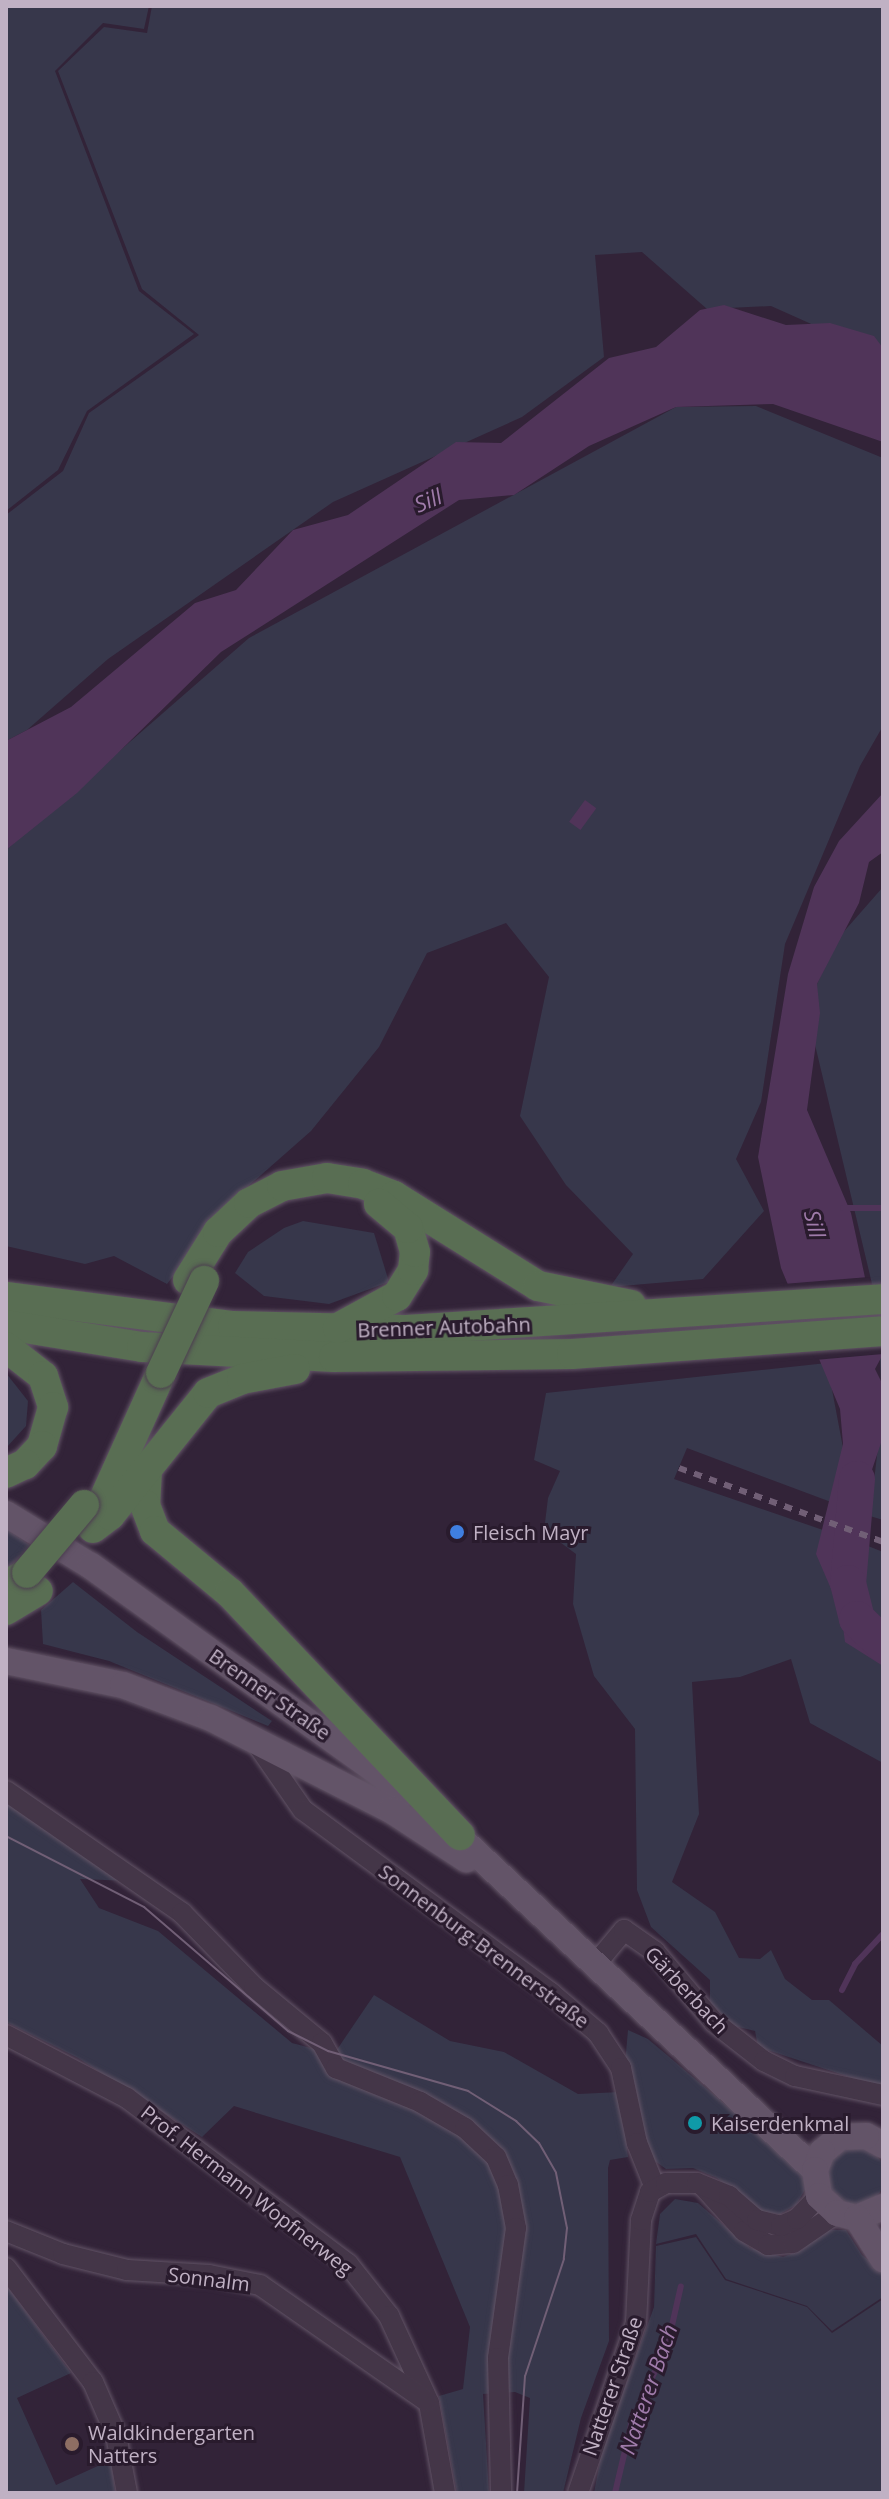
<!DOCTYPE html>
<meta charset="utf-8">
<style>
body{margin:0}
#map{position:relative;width:889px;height:2499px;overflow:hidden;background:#322338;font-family:"Open Sans",sans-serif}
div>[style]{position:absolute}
.green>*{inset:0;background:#37374b}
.round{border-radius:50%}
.water>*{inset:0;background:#503459;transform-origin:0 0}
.pier>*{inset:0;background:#322338}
.stream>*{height:6px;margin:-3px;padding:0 3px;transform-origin:3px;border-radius:3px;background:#503459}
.river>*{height:36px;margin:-18px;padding:0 18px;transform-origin:18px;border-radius:18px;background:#503459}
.roads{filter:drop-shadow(0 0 2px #625466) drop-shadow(0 0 2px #625466)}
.minor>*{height:20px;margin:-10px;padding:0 10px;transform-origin:10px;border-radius:10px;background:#443648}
.major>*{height:26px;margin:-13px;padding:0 13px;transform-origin:13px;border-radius:13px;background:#635468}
.highway>*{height:30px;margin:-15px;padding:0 15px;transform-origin:15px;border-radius:15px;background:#596e53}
.tram>*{height:2px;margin:-1px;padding:0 1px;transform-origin:1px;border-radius:1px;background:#715f76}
.rail>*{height:6px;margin-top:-3px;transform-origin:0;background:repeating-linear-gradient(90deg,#715f76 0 8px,transparent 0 16px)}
.bridges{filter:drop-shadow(0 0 2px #4c3e50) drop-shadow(0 0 2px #4c3e50)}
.highway-bridge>*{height:30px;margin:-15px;padding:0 15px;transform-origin:15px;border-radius:15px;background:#596e53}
.dots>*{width:22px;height:22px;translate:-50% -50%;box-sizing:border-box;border:4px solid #291b2d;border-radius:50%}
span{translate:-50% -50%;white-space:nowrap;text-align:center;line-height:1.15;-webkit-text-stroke:6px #291b2d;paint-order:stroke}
.street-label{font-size:20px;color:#c0b1c4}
.poi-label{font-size:20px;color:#c0b1c4}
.left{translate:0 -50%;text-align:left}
.water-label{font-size:22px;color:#9f7baa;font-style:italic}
.frame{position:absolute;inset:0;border:8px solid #c0b1c4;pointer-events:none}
</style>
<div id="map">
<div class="green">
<i style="clip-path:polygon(6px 6px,149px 6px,144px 29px,103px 23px,55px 71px,139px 291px,194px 334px,87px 411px,58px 470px,6px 511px)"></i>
<i style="clip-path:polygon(152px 6px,883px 6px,883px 356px,771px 306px,707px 309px,642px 252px,595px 255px,604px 357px,522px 417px,333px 502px,108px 659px,27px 730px,6px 741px,6px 515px,63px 471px,89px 413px,199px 335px,142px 289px,58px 71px,104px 27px,147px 33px)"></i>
<i style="clip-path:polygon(756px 406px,883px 458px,883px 726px,860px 766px,785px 944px,761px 1102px,736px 1159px,764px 1211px,703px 1279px,610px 1287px,633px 1254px,566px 1185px,520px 1116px,549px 977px,506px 923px,427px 953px,379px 1047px,311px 1131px,228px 1204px,167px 1284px,114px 1256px,85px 1264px,6px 1246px,6px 850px,249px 638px,676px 407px)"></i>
<i style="clip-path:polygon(883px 887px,883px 1520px,870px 1516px,882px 1412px,878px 1309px,806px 1007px,840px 936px)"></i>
<i style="clip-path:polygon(303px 1221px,374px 1233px,389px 1282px,329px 1304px,264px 1296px,235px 1273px,248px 1252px,284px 1228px)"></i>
<i style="clip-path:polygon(827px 1363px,844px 1453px,831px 1502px,687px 1448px,674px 1479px,823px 1530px,883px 1663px,883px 1763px,810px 1723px,791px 1659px,740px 1677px,692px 1682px,699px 1814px,672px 1882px,715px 1912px,739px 1958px,760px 1959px,771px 1950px,785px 1979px,812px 2000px,829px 2000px,883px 2046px,883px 2088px,758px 2047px,755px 2031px,734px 2026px,710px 2002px,710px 1980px,651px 1927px,637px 1890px,635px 1729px,594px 1676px,573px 1604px,576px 1554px,549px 1534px,545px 1523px,548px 1498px,560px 1471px,534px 1460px,546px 1393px)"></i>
<i style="clip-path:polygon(6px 1373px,28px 1401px,26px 1426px,6px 1448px)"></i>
<i style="clip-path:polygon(6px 1529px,34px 1548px,6px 1573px)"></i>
<i style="clip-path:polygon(863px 1544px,883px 1552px,883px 1635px,853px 1562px)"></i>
<i style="clip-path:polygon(73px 1582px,137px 1632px,272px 1721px,268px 1726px,109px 1661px,43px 1644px,41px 1610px)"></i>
<i style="clip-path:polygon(6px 1788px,129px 1881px,80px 1879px,99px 1908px,158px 1931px,292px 2043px,334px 2054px,374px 1995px,450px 2041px,504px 2052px,578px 2094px,620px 2092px,628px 2157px,610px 2160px,608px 2168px,609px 2341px,581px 2418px,563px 2493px,524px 2493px,530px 2398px,515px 2392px,483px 2394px,489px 2493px,457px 2493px,439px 2396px,463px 2389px,470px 2327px,400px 2157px,234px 2106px,202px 2137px,78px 2058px,6px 2022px)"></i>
<i style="clip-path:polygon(628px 2030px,648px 2039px,803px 2170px,806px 2188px,796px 2205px,780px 2214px,761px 2212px,717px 2178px,693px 2168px,666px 2169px,648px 2156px,625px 2064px)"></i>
<i class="round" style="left:827px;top:2147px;width:58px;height:58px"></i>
<i style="clip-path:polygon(675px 2199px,698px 2203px,750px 2248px,783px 2257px,802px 2250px,825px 2230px,846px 2230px,862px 2255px,883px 2272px,883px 2297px,832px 2331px,807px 2306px,726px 2279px,696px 2234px,656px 2244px,660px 2214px)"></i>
<i style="clip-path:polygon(696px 2237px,725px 2280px,807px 2307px,832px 2333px,883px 2299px,883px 2493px,594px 2493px,602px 2450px,654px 2307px,656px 2246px)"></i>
<i style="clip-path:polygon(6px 2285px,71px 2373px,17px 2398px,56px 2485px,111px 2460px,115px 2493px,6px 2493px)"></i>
</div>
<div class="water">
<i style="clip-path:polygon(724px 305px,786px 325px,830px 323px,874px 336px,883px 348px,883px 442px,773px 404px,676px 407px,589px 446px,514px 495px,459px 500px,221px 652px,77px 793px,6px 850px,6px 741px,71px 707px,195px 603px,236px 590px,293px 530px,348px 515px,456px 442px,501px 443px,609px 358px,656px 347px,700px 310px)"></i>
<i style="clip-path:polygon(883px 793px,883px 852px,869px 862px,859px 903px,817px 984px,820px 1013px,807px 1110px,851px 1213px,882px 1356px,875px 1369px,883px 1385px,883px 1437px,849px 1538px,852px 1580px,863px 1610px,883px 1629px,883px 1666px,845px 1642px,841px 1612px,816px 1554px,843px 1444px,840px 1409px,781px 1268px,758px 1157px,788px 974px,814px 887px,839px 841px)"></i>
<i style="left:585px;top:800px;width:14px;height:27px;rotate:36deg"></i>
</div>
<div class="pier">
<i style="clip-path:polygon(869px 1277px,883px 1354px,815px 1360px,783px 1284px)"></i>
</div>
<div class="stream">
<i style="left:843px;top:1208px;width:40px"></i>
<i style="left:842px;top:1990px;width:29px;rotate:-63deg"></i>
<i style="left:855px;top:1964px;width:41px;rotate:-47deg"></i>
<i style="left:615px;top:2493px;width:74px;rotate:-76.7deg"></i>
<i style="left:632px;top:2421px;width:86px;rotate:-65.2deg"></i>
<i style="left:668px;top:2343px;width:58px;rotate:-77.2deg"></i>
</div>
<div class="river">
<i style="left:857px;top:1479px;width:104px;rotate:94.9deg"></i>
<i style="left:848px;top:1583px;width:37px;rotate:76deg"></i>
<i style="left:857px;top:1619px;width:36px;rotate:44deg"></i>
</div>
<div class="roads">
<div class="minor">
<i style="left:255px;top:1741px;width:84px;rotate:55.2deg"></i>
<i style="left:303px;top:1810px;width:308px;rotate:36.4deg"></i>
<i style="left:551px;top:1993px;width:62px;rotate:40.4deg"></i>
<i style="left:598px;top:2033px;width:42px;rotate:56.7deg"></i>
<i style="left:621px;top:2068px;width:77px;rotate:78deg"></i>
<i style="left:637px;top:2143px;width:48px;rotate:68.2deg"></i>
<i style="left:6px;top:1791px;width:214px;rotate:34.7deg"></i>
<i style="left:182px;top:1913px;width:103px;rotate:45.8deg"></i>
<i style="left:254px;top:1987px;width:88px;rotate:39.5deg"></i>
<i style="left:322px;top:2043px;width:29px;rotate:61deg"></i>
<i style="left:336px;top:2068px;width:91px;rotate:22deg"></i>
<i style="left:420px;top:2102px;width:52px;rotate:30deg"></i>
<i style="left:465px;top:2128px;width:42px;rotate:43.1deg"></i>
<i style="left:496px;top:2157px;width:30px;rotate:67deg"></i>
<i style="left:508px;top:2185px;width:44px;rotate:79.5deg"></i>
<i style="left:516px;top:2228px;width:131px;rotate:97.9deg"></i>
<i style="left:498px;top:2358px;width:135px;rotate:88.7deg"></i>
<i style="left:594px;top:1966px;width:47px;rotate:-50.2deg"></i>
<i style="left:624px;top:1930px;width:38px;rotate:35deg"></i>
<i style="left:655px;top:1952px;width:92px;rotate:49.9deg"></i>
<i style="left:714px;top:2022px;width:63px;rotate:38deg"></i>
<i style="left:764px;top:2061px;width:34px;rotate:26deg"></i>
<i style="left:795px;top:2076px;width:90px;rotate:12.2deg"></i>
<i style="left:6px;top:2035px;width:136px;rotate:27.5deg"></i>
<i style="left:127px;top:2098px;width:276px;rotate:36.9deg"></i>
<i style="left:348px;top:2264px;width:66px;rotate:51.7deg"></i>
<i style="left:389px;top:2316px;width:96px;rotate:65.3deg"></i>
<i style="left:429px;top:2403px;width:91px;rotate:79.9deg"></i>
<i style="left:703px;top:2186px;width:61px;rotate:47.7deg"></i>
<i style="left:744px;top:2231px;width:28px;rotate:30deg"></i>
<i style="left:768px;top:2245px;width:25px;rotate:-5deg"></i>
<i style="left:793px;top:2243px;width:53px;rotate:-34.3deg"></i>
<i style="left:6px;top:2231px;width:61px;rotate:22deg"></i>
<i style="left:63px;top:2254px;width:66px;rotate:14deg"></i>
<i style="left:127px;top:2270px;width:82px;rotate:3.5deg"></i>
<i style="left:209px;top:2275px;width:52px;rotate:11.1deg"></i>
<i style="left:260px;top:2285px;width:203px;rotate:34.9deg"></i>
<i style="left:6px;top:2268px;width:143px;rotate:52.7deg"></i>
<i style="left:93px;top:2382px;width:58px;rotate:66.5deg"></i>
<i style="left:116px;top:2435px;width:59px;rotate:79.3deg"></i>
<i style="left:578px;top:2493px;width:180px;rotate:-71.2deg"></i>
<i style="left:636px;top:2323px;width:103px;rotate:-87.2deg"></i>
<i style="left:641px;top:2220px;width:29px;rotate:-72deg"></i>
<i style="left:650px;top:2192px;width:18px;rotate:-29deg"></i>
<i style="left:666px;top:2183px;width:31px"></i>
<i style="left:697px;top:2183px;width:35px;rotate:22deg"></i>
<i style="left:729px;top:2196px;width:37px;rotate:41deg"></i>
<i style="left:757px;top:2220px;width:25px;rotate:14deg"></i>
<i style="left:781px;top:2226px;width:17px;rotate:-24deg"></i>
<i style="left:797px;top:2219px;width:32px;rotate:-46deg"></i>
</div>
<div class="major">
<i style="left:6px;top:1514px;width:100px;rotate:31.5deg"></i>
<i style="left:91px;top:1566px;width:389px;rotate:35.7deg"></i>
<i style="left:6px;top:1661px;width:119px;rotate:11.6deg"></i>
<i style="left:123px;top:1685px;width:94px;rotate:20.6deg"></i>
<i style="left:211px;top:1718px;width:202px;rotate:27.1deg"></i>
<i style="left:391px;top:1810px;width:90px;rotate:33.2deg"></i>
<i style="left:444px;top:1823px;width:508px;rotate:43.09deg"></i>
<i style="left:883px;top:2145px;width:19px;rotate:-152deg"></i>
<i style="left:866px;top:2136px;width:26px;rotate:178deg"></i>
<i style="left:840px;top:2137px;width:23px;rotate:140deg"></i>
<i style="left:822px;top:2152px;width:19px;rotate:111deg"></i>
<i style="left:815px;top:2170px;width:26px;rotate:81deg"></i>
<i style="left:819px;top:2196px;width:25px;rotate:43deg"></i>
<i style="left:837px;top:2213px;width:21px;rotate:14deg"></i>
<i style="left:857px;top:2218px;width:28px;rotate:-23deg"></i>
<i style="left:857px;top:2218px;width:49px;rotate:57.6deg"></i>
</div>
<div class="highway">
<i style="left:188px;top:1280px;width:57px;rotate:-58deg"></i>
<i style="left:218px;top:1232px;width:42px;rotate:-43.1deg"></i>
<i style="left:249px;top:1203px;width:37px;rotate:-27deg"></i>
<i style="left:282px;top:1186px;width:46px;rotate:-10.1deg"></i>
<i style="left:327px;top:1178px;width:36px;rotate:9deg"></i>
<i style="left:363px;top:1184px;width:33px;rotate:21deg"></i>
<i style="left:394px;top:1196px;width:170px;rotate:32deg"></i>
<i style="left:538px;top:1286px;width:95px;rotate:11.5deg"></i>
<i style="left:6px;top:1297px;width:229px;rotate:7.3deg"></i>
<i style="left:233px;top:1326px;width:173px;rotate:1.3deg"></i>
<i style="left:406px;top:1330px;width:478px;rotate:-3.7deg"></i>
<i style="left:6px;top:1325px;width:138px;rotate:9.2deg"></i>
<i style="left:142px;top:1347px;width:192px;rotate:3deg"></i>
<i style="left:334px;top:1357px;width:238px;rotate:-0.7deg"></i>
<i style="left:572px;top:1354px;width:312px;rotate:-4.2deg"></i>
<i style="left:338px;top:1328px;width:67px;rotate:-28.5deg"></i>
<i style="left:397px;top:1296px;width:31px;rotate:-58deg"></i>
<i style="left:413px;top:1270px;width:18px;rotate:-84deg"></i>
<i style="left:415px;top:1252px;width:25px;rotate:-106deg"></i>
<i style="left:408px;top:1228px;width:38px;rotate:-140deg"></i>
<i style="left:6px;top:1347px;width:47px;rotate:38.1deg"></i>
<i style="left:43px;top:1376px;width:33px;rotate:72deg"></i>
<i style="left:53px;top:1407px;width:41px;rotate:105.8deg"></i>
<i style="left:42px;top:1446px;width:25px;rotate:133deg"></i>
<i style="left:25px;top:1464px;width:21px;rotate:155deg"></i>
<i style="left:147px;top:1470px;width:35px;rotate:93deg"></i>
<i style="left:145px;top:1505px;width:28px;rotate:69deg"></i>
<i style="left:155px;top:1531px;width:97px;rotate:39.6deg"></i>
<i style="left:230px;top:1593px;width:334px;rotate:46.5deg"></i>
<i style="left:96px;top:1517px;width:158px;rotate:-65.7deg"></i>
<i style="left:93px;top:1528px;width:21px;rotate:-37deg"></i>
<i style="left:110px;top:1515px;width:156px;rotate:-51.2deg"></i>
<i style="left:208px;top:1393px;width:37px;rotate:-22deg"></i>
<i style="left:242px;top:1379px;width:54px;rotate:-10.7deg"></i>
<i style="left:6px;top:1586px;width:25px;rotate:-32deg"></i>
<i style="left:6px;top:1610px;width:37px;rotate:-31deg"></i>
</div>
</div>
<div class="tram">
<i style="left:6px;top:1836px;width:155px;rotate:27.2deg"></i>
<i style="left:144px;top:1907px;width:190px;rotate:40.7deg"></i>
<i style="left:288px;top:2031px;width:45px;rotate:26.6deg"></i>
<i style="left:328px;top:2051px;width:146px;rotate:15.9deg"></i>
<i style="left:468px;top:2091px;width:57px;rotate:32deg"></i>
<i style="left:516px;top:2121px;width:32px;rotate:44deg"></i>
<i style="left:539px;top:2143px;width:34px;rotate:60deg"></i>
<i style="left:556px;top:2173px;width:56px;rotate:78.7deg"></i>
<i style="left:567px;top:2228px;width:31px;rotate:96deg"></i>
<i style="left:564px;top:2259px;width:123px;rotate:108.4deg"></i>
<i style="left:525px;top:2376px;width:117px;rotate:93.9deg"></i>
</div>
<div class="rail">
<i style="left:679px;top:1468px;width:217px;rotate:19.9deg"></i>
</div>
<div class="bridges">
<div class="highway-bridge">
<i style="left:161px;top:1373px;width:102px;rotate:-64.9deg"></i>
<i style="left:27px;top:1573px;width:89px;rotate:-50deg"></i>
</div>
</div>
<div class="dots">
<i style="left:457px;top:1532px;background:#3f7fe0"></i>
<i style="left:695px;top:2123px;background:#0f9aa8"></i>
<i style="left:72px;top:2444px;background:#8d6e63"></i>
</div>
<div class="street-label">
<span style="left:444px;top:1327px;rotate:-2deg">Brenner Autobahn</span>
<span style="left:270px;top:1694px;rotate:35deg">Brenner Straße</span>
<span style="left:484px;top:1946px;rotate:37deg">Sonnenburg-Brennerstraße</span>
<span style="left:687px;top:1990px;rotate:47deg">Gärberbach</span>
<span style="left:247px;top:2190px;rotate:38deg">Prof. Hermann Wopfnerweg</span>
<span style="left:209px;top:2279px;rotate:7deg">Sonnalm</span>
<span style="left:612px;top:2386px;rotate:-71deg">Natterer Straße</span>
</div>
<div class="poi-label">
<span class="left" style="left:473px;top:1532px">Fleisch Mayr</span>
<span class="left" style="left:711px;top:2123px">Kaiserdenkmal</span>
<span class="left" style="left:88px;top:2444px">Waldkindergarten<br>Natters</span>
</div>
<div class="water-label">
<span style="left:428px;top:500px;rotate:-22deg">Sill</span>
<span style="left:815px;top:1224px;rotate:77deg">Sill</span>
<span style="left:648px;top:2389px;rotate:-71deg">Natterer Bach</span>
</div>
<div class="frame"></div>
</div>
